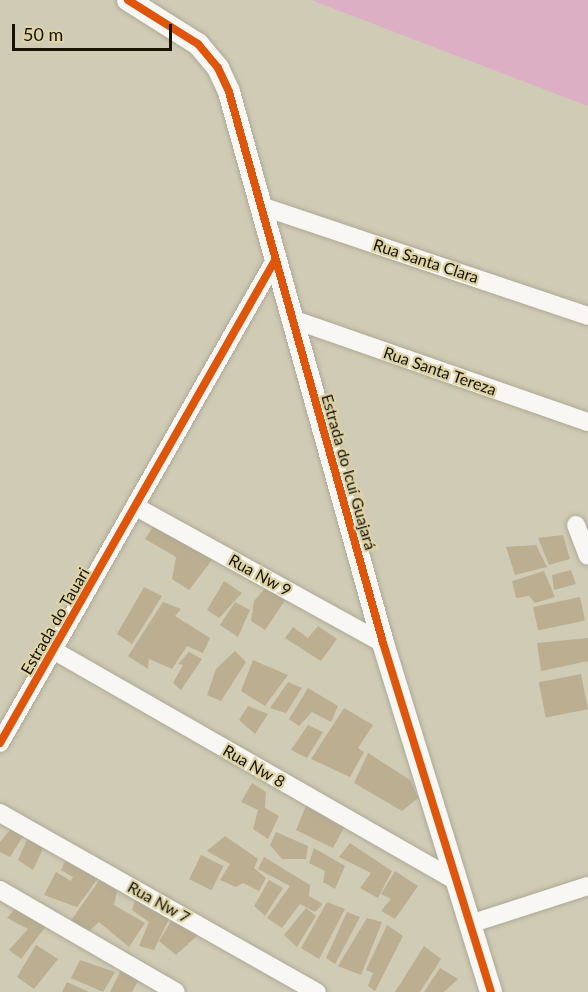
<!DOCTYPE html>
<meta charset="utf-8">
<style>
body{margin:0}
#map{position:relative;width:588px;height:992px;overflow:hidden;background:#d0cbb4;font-family:Lato,sans-serif}
div>[style]{position:absolute}
.green>*{inset:0;background:#dcafc4}
.building>*{inset:0;background:#bcae91;transform-origin:0 0}
.roads{filter:drop-shadow(0 0 2px #ada996) drop-shadow(0 0 2px #ada996)}
.minor>*{height:18px;margin:-9px;padding:0 9px;transform-origin:9px;border-radius:9px;background:#f8f7f4}
.tertiary>*{height:22px;margin:-11px;padding:0 11px;transform-origin:11px;border-radius:11px;background:#f8f7f4}
.cycleway>*{height:8px;margin:-4px;padding:0 4px;transform-origin:4px;border-radius:4px;background:#de560c}
span{translate:-50% -50%;white-space:nowrap;text-align:center;line-height:1.15;-webkit-text-stroke:4.5px #ddd3a7;paint-order:stroke}
.street-label{font-size:16px;color:#171304}
.scale{position:absolute;left:12px;top:24px;width:160px;height:27px;box-sizing:border-box;border:3px solid #171304;border-top:0;padding-left:8px;font-size:18px;line-height:21px;white-space:nowrap;color:#171304;-webkit-text-stroke:4px #ddd3a7;paint-order:stroke}
</style>
<div id="map">
<div class="green">
<i style="clip-path:polygon(311px 0,588px 0,588px 106px)"></i>
</div>
<div class="building">
<i style="clip-path:polygon(153px 527px,215px 556px,189px 590px,172px 579px,176px 557px,145px 539px)"></i>
<i style="clip-path:polygon(563px 535px,570px 559px,549px 565px,538px 538px)"></i>
<i style="clip-path:polygon(536px 545px,547px 567px,515px 575px,506px 547px)"></i>
<i style="clip-path:polygon(571px 570px,576px 584px,554px 590px,552px 575px)"></i>
<i style="clip-path:polygon(544px 571px,555px 597px,535px 603px,529px 596px,516px 598px,512px 581px)"></i>
<i style="clip-path:polygon(224px 581px,242px 593px,219px 618px,207px 610px)"></i>
<i style="clip-path:polygon(267px 586px,286px 599px,265px 630px,251px 621px,254px 601px)"></i>
<i style="clip-path:polygon(144px 587px,162px 596px,132px 644px,117px 634px)"></i>
<i style="left:580px;top:597px;width:24px;height:48px;rotate:78deg"></i>
<i style="clip-path:polygon(163px 602px,181px 609px,175px 616px,210px 638px,203px 653px,187px 646px,172px 669px,149px 659px,148px 669px,128px 656px)"></i>
<i style="clip-path:polygon(235px 602px,250px 610px,238px 637px,220px 625px)"></i>
<i style="clip-path:polygon(318px 626px,337px 639px,321px 661px,285px 638px,293px 627px,308px 638px)"></i>
<i style="clip-path:polygon(588px 638px,588px 661px,541px 671px,537px 643px)"></i>
<i style="clip-path:polygon(235px 651px,246px 662px,221px 701px,207px 695px,216px 669px)"></i>
<i style="clip-path:polygon(189px 652px,202px 659px,181px 690px,173px 683px,183px 665px,178px 664px)"></i>
<i style="clip-path:polygon(253px 660px,288px 675px,265px 706px,241px 691px)"></i>
<i style="left:581px;top:674px;width:36px;height:43px;rotate:79deg"></i>
<i style="clip-path:polygon(288px 682px,302px 688px,286px 713px,270px 708px)"></i>
<i style="clip-path:polygon(308px 688px,338px 706px,331px 722px,312px 712px,299px 726px,289px 719px)"></i>
<i style="clip-path:polygon(248px 706px,268px 714px,255px 734px,239px 720px)"></i>
<i style="clip-path:polygon(344px 708px,373px 725px,358px 748px,364px 752px,350px 777px,311px 759px)"></i>
<i style="clip-path:polygon(308px 725px,323px 732px,307px 758px,291px 750px)"></i>
<i style="clip-path:polygon(368px 753px,410px 780px,418px 798px,402px 811px,354px 783px)"></i>
<i style="clip-path:polygon(252px 783px,266px 792px,265px 808px,279px 816px,268px 839px,253px 829px,258px 810px,241px 802px)"></i>
<i style="clip-path:polygon(306px 806px,321px 810px,345px 826px,333px 848px,296px 830px)"></i>
<i style="clip-path:polygon(15px 824px,25px 833px,10px 857px,0 852px,0 842px)"></i>
<i style="clip-path:polygon(276px 832px,308px 846px,306px 859px,282px 859px,270px 845px)"></i>
<i style="clip-path:polygon(30px 833px,45px 844px,33px 870px,18px 860px)"></i>
<i style="clip-path:polygon(225px 836px,258px 859px,254px 868px,266px 878px,259px 891px,243px 883px,236px 887px,220px 880px,230px 864px,207px 851px)"></i>
<i style="clip-path:polygon(350px 843px,392px 871px,378px 898px,360px 888px,371px 873px,339px 857px)"></i>
<i style="clip-path:polygon(314px 848px,345px 866px,335px 889px,323px 882px,325px 871px,309px 863px)"></i>
<i style="clip-path:polygon(68px 855px,99px 877px,77px 907px,44px 895px,56px 872px,71px 881px,73px 877px,61px 870px)"></i>
<i style="left:201px;top:855px;width:25px;height:27px;rotate:26deg"></i>
<i style="clip-path:polygon(264px 857px,310px 885px,309px 896px,323px 904px,315px 912px,300px 904px,282px 928px,267px 918px,290px 886px,258px 869px)"></i>
<i style="clip-path:polygon(395px 871px,418px 886px,395px 919px,381px 911px,391px 899px,381px 894px)"></i>
<i style="clip-path:polygon(100px 879px,117px 891px,114px 905px,145px 923px,129px 947px,99px 922px,87px 933px,70px 922px)"></i>
<i style="clip-path:polygon(269px 880px,283px 888px,265px 916px,254px 906px)"></i>
<i style="clip-path:polygon(137px 894px,171px 915px,154px 950px,139px 946px,149px 922px,132px 910px)"></i>
<i style="clip-path:polygon(327px 902px,345px 909px,319px 959px,301px 948px)"></i>
<i style="clip-path:polygon(17px 907px,46px 926px,21px 959px,9px 950px,28px 929px,7px 918px)"></i>
<i style="clip-path:polygon(306px 908px,316px 916px,297px 947px,284px 935px)"></i>
<i style="clip-path:polygon(347px 912px,360px 917px,335px 964px,326px 958px)"></i>
<i style="clip-path:polygon(173px 918px,199px 934px,176px 955px,159px 941px)"></i>
<i style="clip-path:polygon(367px 918px,382px 922px,361px 975px,338px 966px)"></i>
<i style="clip-path:polygon(387px 925px,403px 936px,375px 991px,368px 986px,373px 973px,366px 970px)"></i>
<i style="clip-path:polygon(36px 945px,58px 959px,34px 989px,17px 977px)"></i>
<i style="clip-path:polygon(424px 946px,441px 959px,420px 992px,395px 992px)"></i>
<i style="clip-path:polygon(80px 960px,115px 972px,103px 992px,71px 978px)"></i>
<i style="clip-path:polygon(124px 964px,139px 979px,132px 992px,110px 992px)"></i>
<i style="clip-path:polygon(440px 968px,458px 979px,444px 992px,424px 992px)"></i>
<i style="clip-path:polygon(67px 982px,89px 992px,62px 992px)"></i>
</div>
<div class="roads">
<div class="minor">
<i style="left:264px;top:207px;width:342px;rotate:18.6deg"></i>
<i style="left:292px;top:319px;width:313px;rotate:19.2deg"></i>
<i style="left:138px;top:508px;width:280px;rotate:28.9deg"></i>
<i style="left:576px;top:525px;width:33px;rotate:69deg"></i>
<i style="left:53px;top:650px;width:465px;rotate:29.8deg"></i>
<i style="left:0;top:743px;width:554px;rotate:-60.33deg"></i>
<i style="left:0;top:813px;width:364px;rotate:29.5deg"></i>
<i style="left:0;top:890px;width:203px;rotate:30.1deg"></i>
<i style="left:470px;top:924px;width:124px;rotate:-17.9deg"></i>
</div>
<div class="tertiary">
<i style="left:128px;top:0;width:83px;rotate:32.2deg"></i>
<i style="left:198px;top:44px;width:31px;rotate:50deg"></i>
<i style="left:218px;top:68px;width:26px;rotate:65deg"></i>
<i style="left:229px;top:92px;width:572px;rotate:74.38deg"></i>
<i style="left:383px;top:643px;width:365px;rotate:72.8deg"></i>
</div>
</div>
<div class="cycleway">
<i style="left:128px;top:0;width:83px;rotate:32.2deg"></i>
<i style="left:198px;top:44px;width:31px;rotate:50deg"></i>
<i style="left:218px;top:68px;width:26px;rotate:65deg"></i>
<i style="left:229px;top:92px;width:572px;rotate:74.38deg"></i>
<i style="left:383px;top:643px;width:365px;rotate:72.8deg"></i>
<i style="left:0;top:743px;width:554px;rotate:-60.33deg"></i>
</div>
<div class="street-label">
<span style="left:426px;top:261px;rotate:18deg">Rua Santa Clara</span>
<span style="left:440px;top:371px;rotate:19deg">Rua Santa Tereza</span>
<span style="left:349px;top:472px;rotate:74deg">Estrada do Icuí Guajará</span>
<span style="left:260px;top:575px;rotate:29deg">Rua Nw 9</span>
<span style="left:55px;top:621px;rotate:-60deg">Estrada do Tauari</span>
<span style="left:254px;top:766px;rotate:30deg">Rua Nw 8</span>
<span style="left:159px;top:902px;rotate:29deg">Rua Nw 7</span>
</div>
<div class="scale">50 m</div>
</div>
